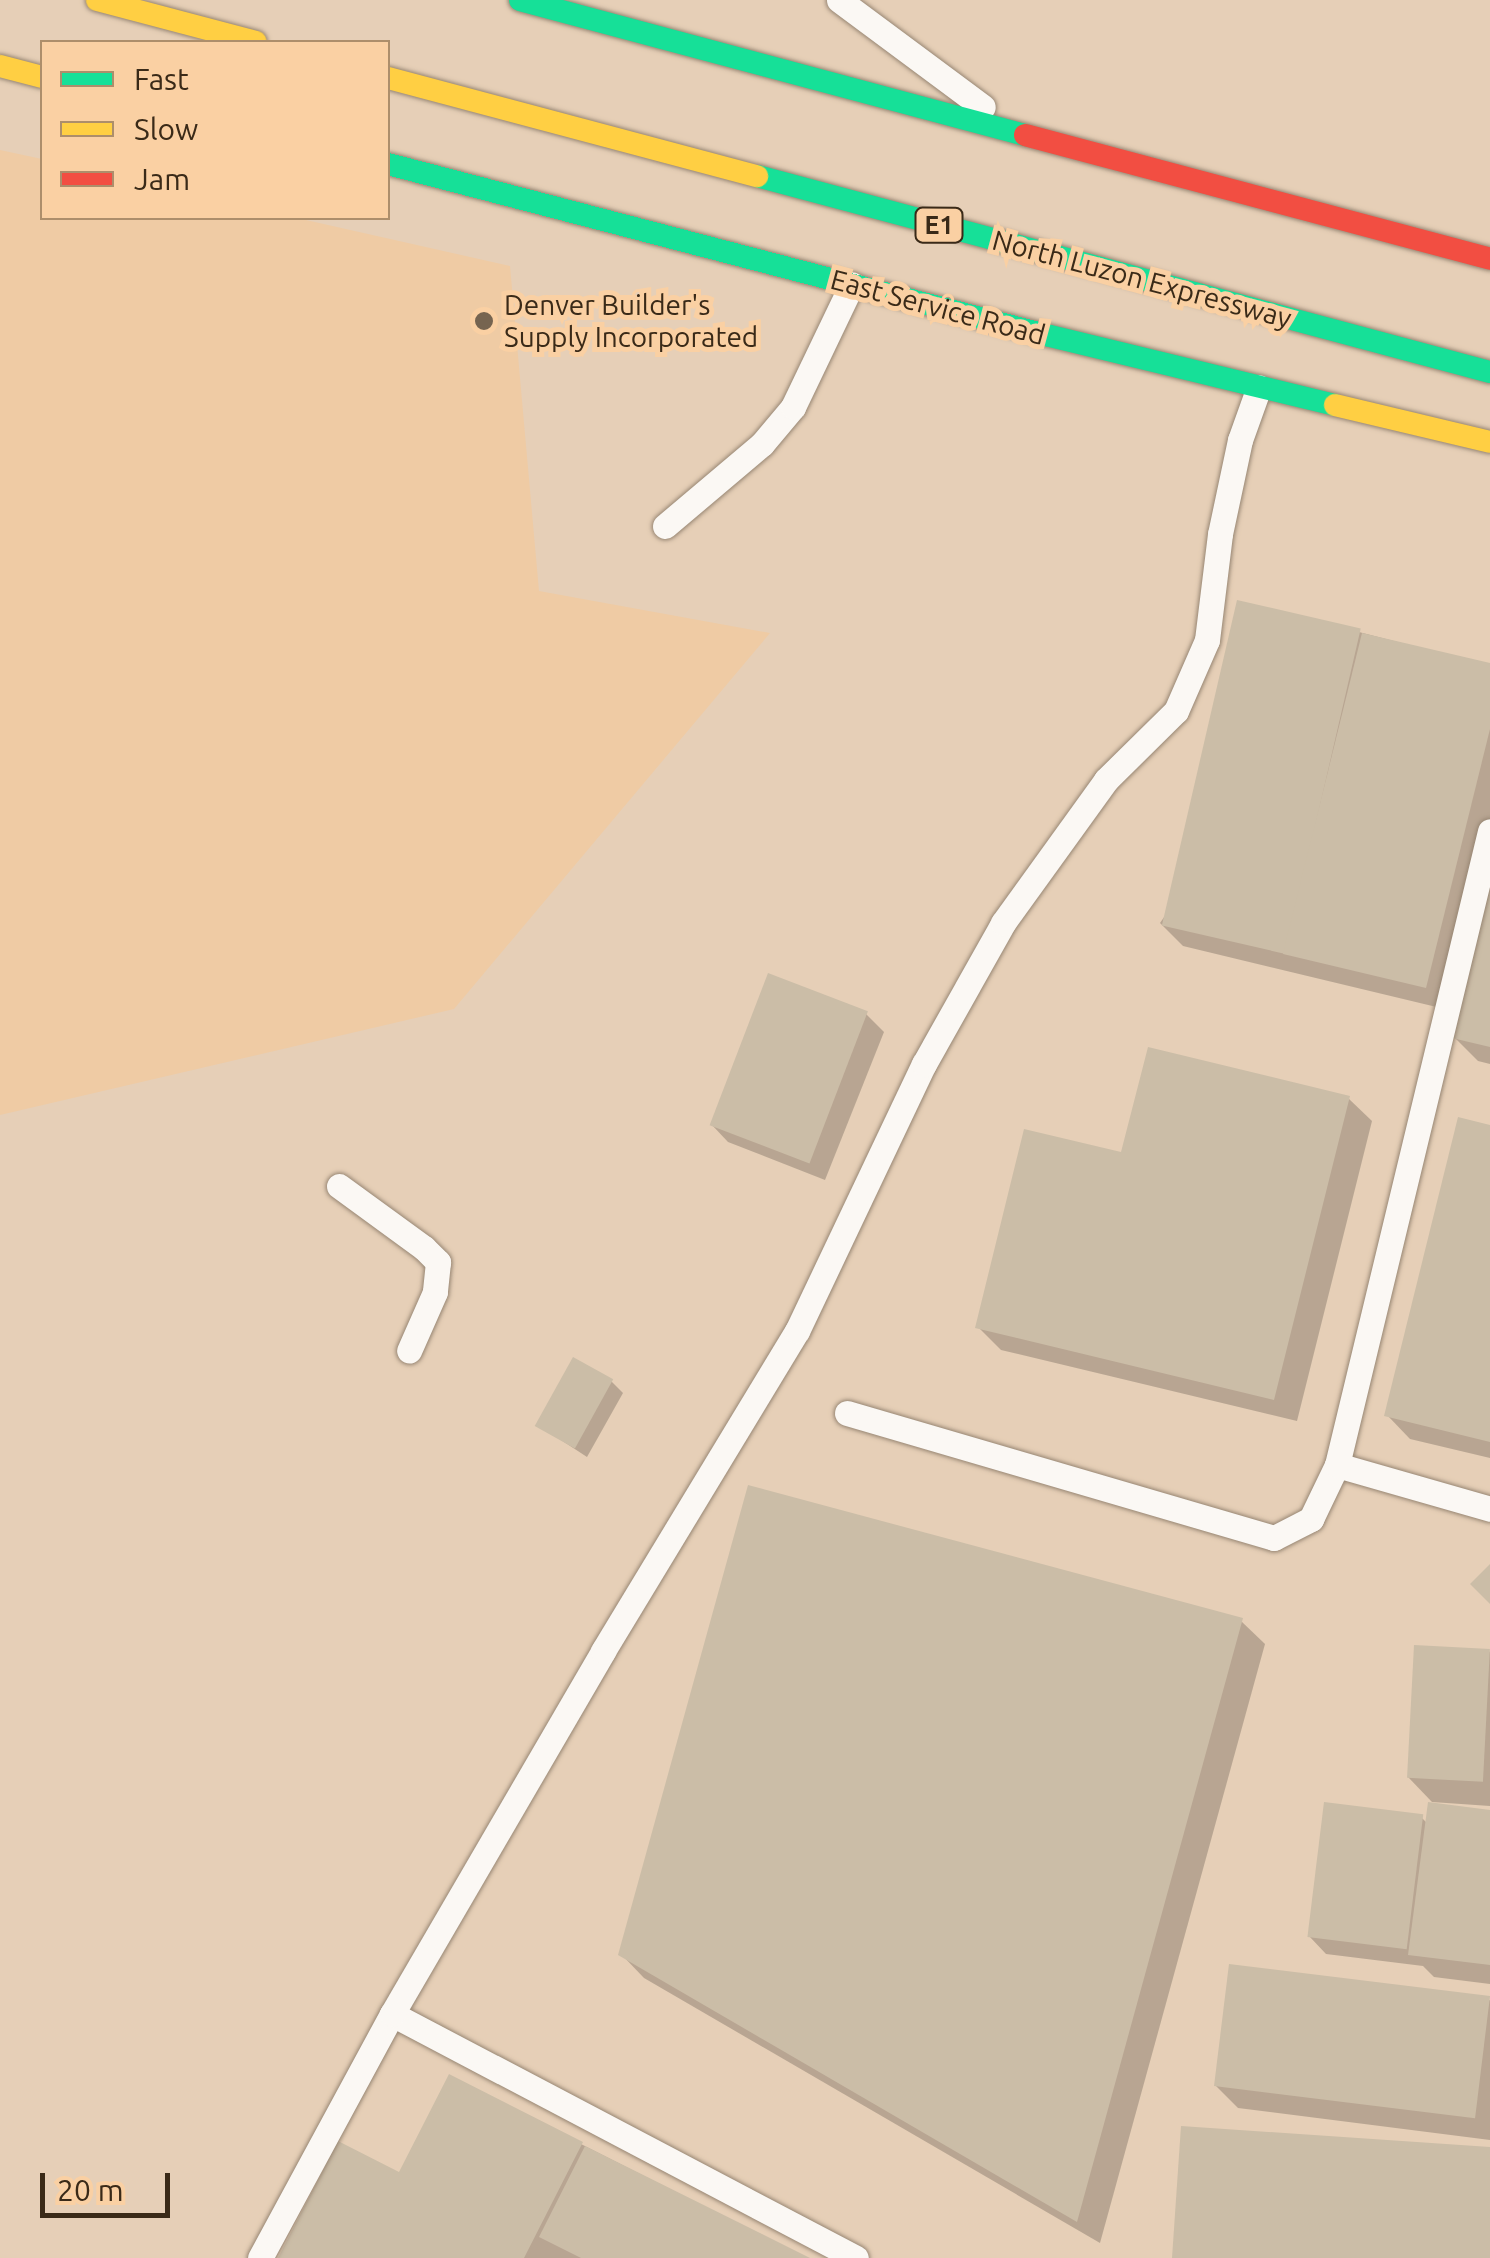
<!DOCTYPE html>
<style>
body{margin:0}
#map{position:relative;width:1490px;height:2258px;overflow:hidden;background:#e6cfb7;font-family:Ubuntu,sans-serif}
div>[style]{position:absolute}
.built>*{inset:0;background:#efcba4}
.shadow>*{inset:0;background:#0003}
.building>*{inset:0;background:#cbbda7;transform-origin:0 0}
.roads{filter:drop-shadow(0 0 2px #978673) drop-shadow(0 0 2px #978673)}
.lane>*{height:25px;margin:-12.5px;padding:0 12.5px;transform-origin:12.5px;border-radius:12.5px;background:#fbf8f4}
.fast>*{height:22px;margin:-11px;padding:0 11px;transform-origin:11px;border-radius:11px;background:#16e098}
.slow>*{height:22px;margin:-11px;padding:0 11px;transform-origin:11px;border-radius:11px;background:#ffcf43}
.jam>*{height:22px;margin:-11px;padding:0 11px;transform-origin:11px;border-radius:11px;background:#f24e42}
.dots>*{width:28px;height:28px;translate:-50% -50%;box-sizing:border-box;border:5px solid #fad0a3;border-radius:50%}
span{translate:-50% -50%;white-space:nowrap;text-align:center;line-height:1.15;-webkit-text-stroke:10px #fad0a3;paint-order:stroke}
.shield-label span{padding:2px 8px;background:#fad0a3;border:2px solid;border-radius:8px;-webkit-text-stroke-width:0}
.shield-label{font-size:25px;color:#3a2a18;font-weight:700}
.street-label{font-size:28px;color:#3a2a18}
.poi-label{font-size:28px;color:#3a2a18}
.left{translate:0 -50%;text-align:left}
.legend{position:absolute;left:40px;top:40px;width:350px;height:180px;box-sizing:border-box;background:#fad0a3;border:2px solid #ad8e6b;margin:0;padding:12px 18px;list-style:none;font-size:30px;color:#3a2a18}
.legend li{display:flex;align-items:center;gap:20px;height:50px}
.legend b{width:50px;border:2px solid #ad8e6b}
.scale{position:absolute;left:40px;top:2173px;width:130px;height:45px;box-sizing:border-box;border:5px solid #3a2a18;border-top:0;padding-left:12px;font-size:30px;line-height:35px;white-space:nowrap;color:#3a2a18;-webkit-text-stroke:8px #fad0a3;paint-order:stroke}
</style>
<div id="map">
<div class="built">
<i style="clip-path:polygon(0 150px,42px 159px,42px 218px,297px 218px,510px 266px,539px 591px,770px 633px,454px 1009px,0 1115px)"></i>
</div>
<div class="shadow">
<i style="clip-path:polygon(1359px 632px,1490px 666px,1490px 844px,1449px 1010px,1183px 946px,1160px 923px)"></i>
<i style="clip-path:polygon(1490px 893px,1490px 1064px,1478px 1061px,1455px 1038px)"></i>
<i style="clip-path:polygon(866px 1014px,884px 1032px,825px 1180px,728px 1142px,711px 1124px)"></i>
<i style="clip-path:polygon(1348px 1098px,1372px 1121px,1297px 1421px,1001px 1350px,978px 1327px,1123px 1155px)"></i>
<i style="clip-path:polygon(1490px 1128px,1490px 1458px,1410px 1439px,1387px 1415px)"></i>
<i style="clip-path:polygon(611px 1381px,623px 1393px,587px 1457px,538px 1425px)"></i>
<i style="clip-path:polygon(1241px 1621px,1265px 1644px,1100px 2243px,644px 1978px,621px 1954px)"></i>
<i style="clip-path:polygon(1490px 1651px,1490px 1806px,1432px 1802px,1408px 1777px)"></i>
<i style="clip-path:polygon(1490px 1813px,1490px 1984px,1434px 1977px,1423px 1966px,1326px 1954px,1309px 1936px,1421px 1817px,1428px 1824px)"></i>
<i style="clip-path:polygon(1490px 2000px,1490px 2140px,1238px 2108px,1215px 2085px)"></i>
<i style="clip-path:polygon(581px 2144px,805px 2258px,280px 2258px,401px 2176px)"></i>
</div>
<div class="building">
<i style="left:1237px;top:600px;width:127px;height:334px;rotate:13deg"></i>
<i style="clip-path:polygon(1362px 633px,1490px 663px,1490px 729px,1426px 988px,1283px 954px)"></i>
<i style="clip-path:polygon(1489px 888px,1490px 888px,1490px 1047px,1452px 1038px)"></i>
<i style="left:768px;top:973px;width:107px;height:163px;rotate:21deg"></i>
<i style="clip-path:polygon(1148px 1047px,1350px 1096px,1274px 1400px,975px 1328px,1024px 1129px,1121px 1152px)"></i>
<i style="clip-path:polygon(1458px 1117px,1490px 1125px,1490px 1442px,1384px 1416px)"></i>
<i style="left:573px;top:1357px;width:46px;height:79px;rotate:29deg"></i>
<i style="clip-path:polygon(748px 1485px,1243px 1618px,1077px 2222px,618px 1955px)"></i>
<i style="clip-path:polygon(1490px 1564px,1490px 1604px,1470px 1584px)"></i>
<i style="left:1414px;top:1645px;width:76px;height:133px;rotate:3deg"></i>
<i style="left:1324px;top:1802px;width:100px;height:136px;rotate:7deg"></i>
<i style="clip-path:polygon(1428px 1802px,1490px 1810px,1490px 1965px,1408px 1955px)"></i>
<i style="left:1229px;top:1964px;width:263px;height:123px;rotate:7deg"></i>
<i style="clip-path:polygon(449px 2074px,583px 2142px,524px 2258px,278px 2258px,338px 2141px,399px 2172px)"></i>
<i style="clip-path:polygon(1181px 2126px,1490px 2147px,1490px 2258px,1172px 2258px)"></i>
<i style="clip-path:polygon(585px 2146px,810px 2258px,581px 2258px,539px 2237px)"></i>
</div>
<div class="roads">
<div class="lane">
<i style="left:839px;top:0;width:179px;rotate:36.6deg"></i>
<i style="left:665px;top:526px;width:127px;rotate:-40.2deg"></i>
<i style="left:762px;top:444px;width:48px;rotate:-50deg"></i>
<i style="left:793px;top:407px;width:136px;rotate:-64.4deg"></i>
<i style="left:339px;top:1186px;width:105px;rotate:36.1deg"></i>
<i style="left:424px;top:1248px;width:20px;rotate:45deg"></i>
<i style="left:438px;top:1262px;width:30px;rotate:96deg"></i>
<i style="left:435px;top:1292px;width:64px;rotate:113.8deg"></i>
<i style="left:847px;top:1413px;width:445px;rotate:16.3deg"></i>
<i style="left:1274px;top:1538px;width:42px;rotate:-27.2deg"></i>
<i style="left:1311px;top:1519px;width:60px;rotate:-64.3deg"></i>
<i style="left:1337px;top:1465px;width:652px;rotate:-76.43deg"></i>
<i style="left:1337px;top:1465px;width:159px;rotate:16deg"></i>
<i style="left:392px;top:2014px;width:524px;rotate:27.74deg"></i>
<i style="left:260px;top:2258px;width:277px;rotate:-61.6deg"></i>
<i style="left:392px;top:2014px;width:420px;rotate:-59.8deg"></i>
<i style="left:603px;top:1651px;width:374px;rotate:-58.8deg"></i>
<i style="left:797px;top:1331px;width:296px;rotate:-64.6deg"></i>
<i style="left:924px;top:1064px;width:162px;rotate:-60.7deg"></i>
<i style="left:1003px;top:923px;width:176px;rotate:-54.2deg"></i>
<i style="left:1106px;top:780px;width:98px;rotate:-44.6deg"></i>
<i style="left:1176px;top:711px;width:77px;rotate:-66.4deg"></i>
<i style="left:1207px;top:640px;width:107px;rotate:-83deg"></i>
<i style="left:1220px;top:534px;width:96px;rotate:-78deg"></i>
<i style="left:1240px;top:440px;width:56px;rotate:-70.3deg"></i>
</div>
<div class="fast">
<i style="left:520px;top:0;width:523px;rotate:14.97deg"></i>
<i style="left:388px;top:164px;width:680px;rotate:14.57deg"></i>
<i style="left:1046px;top:335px;width:297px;rotate:13.6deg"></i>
<i style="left:757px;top:176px;width:759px;rotate:14.97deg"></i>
</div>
<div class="slow">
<i style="left:97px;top:0;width:164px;rotate:14.8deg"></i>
<i style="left:0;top:66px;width:43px;rotate:14.7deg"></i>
<i style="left:388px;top:78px;width:382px;rotate:14.9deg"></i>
<i style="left:1335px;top:405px;width:159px;rotate:13.4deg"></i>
</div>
<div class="jam">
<i style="left:1025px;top:135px;width:481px;rotate:14.9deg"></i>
</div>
</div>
<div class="dots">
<i style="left:484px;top:321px;background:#766450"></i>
</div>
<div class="shield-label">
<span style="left:939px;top:225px">E1</span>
</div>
<div class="street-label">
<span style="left:1142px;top:279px;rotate:15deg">North Luzon Expressway</span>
<span style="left:938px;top:307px;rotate:15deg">East Service Road</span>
</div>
<div class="poi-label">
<span class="left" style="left:504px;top:321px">Denver Builder's<br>Supply Incorporated</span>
</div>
<ul class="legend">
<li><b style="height:12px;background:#16e098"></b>Fast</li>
<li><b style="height:12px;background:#ffcf43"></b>Slow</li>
<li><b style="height:12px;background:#f24e42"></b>Jam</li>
</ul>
<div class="scale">20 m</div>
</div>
